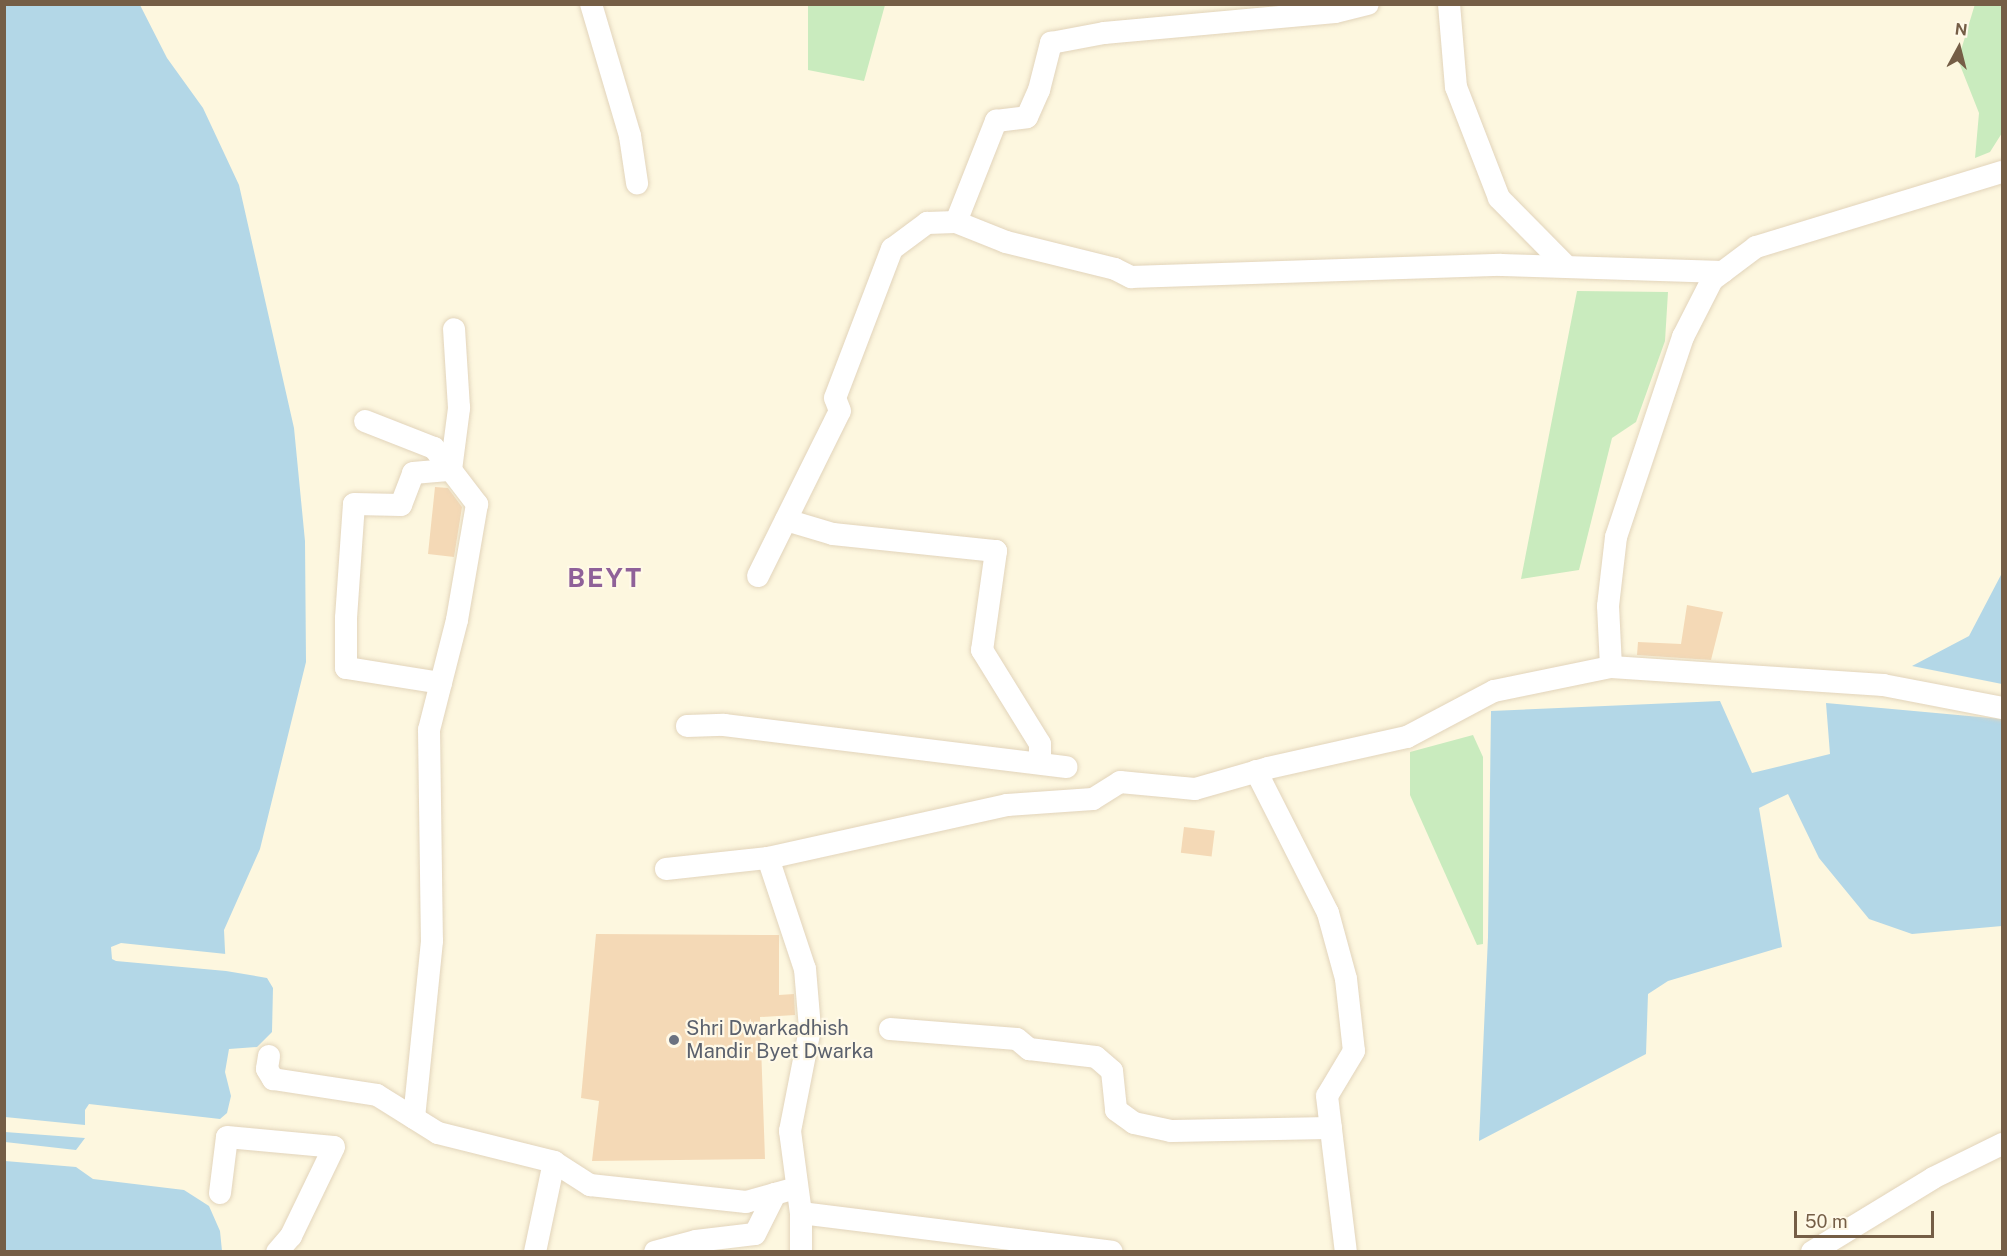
<!DOCTYPE html>
<style>
body{margin:0}
#map{position:relative;width:2007px;height:1256px;overflow:hidden;background:#fdf7df;font-family:"Public Sans",sans-serif}
div>[style]{position:absolute}
.green>*{inset:0;background:#c9ebbe}
.water>*{inset:0;background:#b3d7e7}
.pier>*{inset:0;background:#fdf7df}
.building>*{inset:0;background:#f4d9b6;transform-origin:0 0}
.roads{filter:drop-shadow(0 0 2px #e2d4bb) drop-shadow(0 0 2px #e2d4bb)}
.minor>*{height:22px;margin:-11px;padding:0 11px;transform-origin:11px;border-radius:11px;background:#fff}
.dots>*{width:16px;height:16px;translate:-50% -50%;box-sizing:border-box;border:3px solid #fff9e7;border-radius:50%}
span{translate:-50% -50%;white-space:nowrap;text-align:center;line-height:1.15;-webkit-text-stroke:4.5px #fff9e7;paint-order:stroke}
.worship-label{font-size:20px;color:#5b616d}
.left{translate:0 -50%;text-align:left}
.district-label{font-size:26px;color:#8f6199;font-weight:700;letter-spacing:1.5px}
.frame{position:absolute;inset:0;border:6px solid #755e46;pointer-events:none}
.north{position:absolute;left:1929px;top:18px;width:60px;height:60px;-webkit-text-stroke:4px #fff9e7;paint-order:stroke;rotate:7deg;font-size:16px;font-weight:700;line-height:24px;text-align:center;color:#755e46}
.north::after{content:'';display:block;margin:auto;width:21px;height:27px;background:#755e46;clip-path:polygon(50% 0,100% 100%,50% 72%,0 100%)}
.scale{position:absolute;left:1794px;top:1211px;width:140px;height:27px;box-sizing:border-box;border:3px solid #755e46;border-top:0;padding-left:8px;font-size:18px;line-height:21px;white-space:nowrap;color:#755e46;-webkit-text-stroke:4px #fff9e7;paint-order:stroke}
</style>
<div id="map">
<div class="green">
<i style="clip-path:polygon(1975px 4px,2002px 5px,2002px 133px,1990px 152px,1975px 158px,1979px 113px,1958px 60px)"></i>
<i style="clip-path:polygon(808px 5px,885px 5px,864px 81px,808px 70px)"></i>
<i style="clip-path:polygon(1577px 291px,1668px 292px,1665px 341px,1636px 422px,1612px 438px,1579px 570px,1521px 579px)"></i>
<i style="clip-path:polygon(1473px 735px,1483px 757px,1483px 944px,1477px 945px,1410px 795px,1410px 752px)"></i>
</div>
<div class="water">
<i style="clip-path:polygon(5px 5px,140px 5px,167px 58px,203px 108px,239px 185px,294px 428px,305px 541px,306px 662px,260px 849px,224px 930px,226px 971px,267px 978px,273px 988px,272px 1032px,257px 1047px,229px 1049px,225px 1072px,231px 1096px,227px 1113px,220px 1119px,89px 1104px,85px 1110px,85px 1138px,76px 1150px,76px 1167px,93px 1179px,184px 1190px,209px 1206px,220px 1231px,222px 1251px,5px 1252px)"></i>
<i style="clip-path:polygon(2002px 573px,2002px 684px,1912px 666px,1969px 636px)"></i>
<i style="clip-path:polygon(1720px 701px,1752px 773px,1830px 754px,1826px 703px,2002px 719px,2002px 926px,1912px 934px,1869px 919px,1819px 858px,1788px 794px,1759px 808px,1782px 947px,1668px 981px,1648px 994px,1646px 1054px,1479px 1141px,1488px 937px,1491px 711px)"></i>
</div>
<div class="pier">
<i style="clip-path:polygon(121px 943px,226px 954px,226px 971px,116px 961px,112px 959px,111px 947px)"></i>
<i style="clip-path:polygon(5px 1117px,85px 1125px,85px 1138px,5px 1132px)"></i>
<i style="clip-path:polygon(5px 1142px,76px 1150px,76px 1167px,5px 1161px)"></i>
</div>
<div class="building">
<i style="clip-path:polygon(435px 487px,448px 488px,462px 507px,454px 557px,428px 554px)"></i>
<i style="clip-path:polygon(1687px 605px,1723px 612px,1711px 660px,1637px 655px,1638px 642px,1681px 644px)"></i>
<i style="left:1184px;top:827px;width:31px;height:26px;rotate:7deg"></i>
<i style="clip-path:polygon(596px 934px,779px 935px,779px 995px,794px 994px,795px 1015px,760px 1017px,765px 1159px,592px 1161px,599px 1101px,581px 1098px)"></i>
</div>
<div class="roads">
<div class="minor">
<i style="left:591px;top:4px;width:138px;rotate:73.5deg"></i>
<i style="left:630px;top:136px;width:48px;rotate:81.5deg"></i>
<i style="left:1449px;top:4px;width:83px;rotate:85.2deg"></i>
<i style="left:1456px;top:87px;width:119px;rotate:68.8deg"></i>
<i style="left:1499px;top:198px;width:94px;rotate:45.4deg"></i>
<i style="left:956px;top:222px;width:109px;rotate:-68.4deg"></i>
<i style="left:996px;top:121px;width:31px;rotate:-7deg"></i>
<i style="left:1027px;top:117px;width:30px;rotate:-66deg"></i>
<i style="left:1039px;top:90px;width:49px;rotate:-75.7deg"></i>
<i style="left:1051px;top:43px;width:54px;rotate:-10.7deg"></i>
<i style="left:1104px;top:33px;width:232px;rotate:-5.2deg"></i>
<i style="left:1335px;top:12px;width:34px;rotate:-14deg"></i>
<i style="left:365px;top:421px;width:74px;rotate:21.4deg"></i>
<i style="left:434px;top:448px;width:71px;rotate:52.5deg"></i>
<i style="left:477px;top:504px;width:118px;rotate:99.8deg"></i>
<i style="left:457px;top:620px;width:114px;rotate:104.3deg"></i>
<i style="left:429px;top:730px;width:211px;rotate:89.2deg"></i>
<i style="left:432px;top:941px;width:178px;rotate:95.8deg"></i>
<i style="left:786px;top:520px;width:49px;rotate:16.6deg"></i>
<i style="left:833px;top:534px;width:164px;rotate:6deg"></i>
<i style="left:996px;top:551px;width:100px;rotate:98deg"></i>
<i style="left:982px;top:650px;width:110px;rotate:58.3deg"></i>
<i style="left:1040px;top:744px;width:19px;rotate:90deg"></i>
<i style="left:758px;top:576px;width:184px;rotate:-63.6deg"></i>
<i style="left:840px;top:411px;width:14px;rotate:-111deg"></i>
<i style="left:835px;top:398px;width:160px;rotate:-69.1deg"></i>
<i style="left:892px;top:249px;width:44px;rotate:-36.6deg"></i>
<i style="left:927px;top:223px;width:29px;rotate:-2deg"></i>
<i style="left:956px;top:222px;width:54px;rotate:21.8deg"></i>
<i style="left:1006px;top:242px;width:112px;rotate:13.9deg"></i>
<i style="left:1115px;top:269px;width:18px;rotate:27deg"></i>
<i style="left:1131px;top:277px;width:370px;rotate:-1.9deg"></i>
<i style="left:1501px;top:265px;width:222px;rotate:1.8deg"></i>
<i style="left:1611px;top:667px;width:61px;rotate:-92.8deg"></i>
<i style="left:1608px;top:606px;width:69px;rotate:-83.4deg"></i>
<i style="left:1616px;top:537px;width:211px;rotate:-71.5deg"></i>
<i style="left:1683px;top:337px;width:64px;rotate:-63deg"></i>
<i style="left:1712px;top:280px;width:55px;rotate:-36.9deg"></i>
<i style="left:1756px;top:247px;width:257px;rotate:-17deg"></i>
<i style="left:441px;top:683px;width:96px;rotate:-171deg"></i>
<i style="left:346px;top:668px;width:50px;rotate:-90deg"></i>
<i style="left:346px;top:618px;width:114px;rotate:-86deg"></i>
<i style="left:354px;top:504px;width:47px;rotate:1.2deg"></i>
<i style="left:401px;top:505px;width:34px;rotate:-69deg"></i>
<i style="left:413px;top:473px;width:38px;rotate:-5deg"></i>
<i style="left:451px;top:470px;width:63px;rotate:-82.6deg"></i>
<i style="left:459px;top:408px;width:79px;rotate:-93.6deg"></i>
<i style="left:687px;top:726px;width:37px;rotate:-2deg"></i>
<i style="left:724px;top:725px;width:345px;rotate:7deg"></i>
<i style="left:1256px;top:771px;width:159px;rotate:63.1deg"></i>
<i style="left:1328px;top:913px;width:68px;rotate:74.7deg"></i>
<i style="left:1346px;top:979px;width:72px;rotate:83.7deg"></i>
<i style="left:1354px;top:1051px;width:52px;rotate:121deg"></i>
<i style="left:1327px;top:1096px;width:157px;rotate:83.1deg"></i>
<i style="left:768px;top:858px;width:117px;rotate:71.6deg"></i>
<i style="left:805px;top:969px;width:60px;rotate:85.2deg"></i>
<i style="left:810px;top:1029px;width:104px;rotate:101.1deg"></i>
<i style="left:790px;top:1131px;width:83px;rotate:82.4deg"></i>
<i style="left:801px;top:1213px;width:39px;rotate:90deg"></i>
<i style="left:666px;top:869px;width:103px;rotate:-6.2deg"></i>
<i style="left:768px;top:858px;width:245px;rotate:-12.5deg"></i>
<i style="left:1007px;top:805px;width:86px;rotate:-4deg"></i>
<i style="left:1093px;top:799px;width:32px;rotate:-32deg"></i>
<i style="left:1120px;top:782px;width:75px;rotate:5.3deg"></i>
<i style="left:1195px;top:789px;width:76px;rotate:-16deg"></i>
<i style="left:1268px;top:768px;width:142px;rotate:-12.6deg"></i>
<i style="left:1407px;top:737px;width:98px;rotate:-27.9deg"></i>
<i style="left:1494px;top:691px;width:119px;rotate:-11.6deg"></i>
<i style="left:1611px;top:667px;width:273px;rotate:3.8deg"></i>
<i style="left:1883px;top:685px;width:121px;rotate:10.9deg"></i>
<i style="left:890px;top:1029px;width:127px;rotate:4.5deg"></i>
<i style="left:1017px;top:1039px;width:16px;rotate:40deg"></i>
<i style="left:1029px;top:1049px;width:67px;rotate:6.8deg"></i>
<i style="left:1096px;top:1057px;width:21px;rotate:41deg"></i>
<i style="left:1112px;top:1071px;width:39px;rotate:84deg"></i>
<i style="left:1116px;top:1110px;width:22px;rotate:36deg"></i>
<i style="left:1134px;top:1123px;width:38px;rotate:12deg"></i>
<i style="left:1171px;top:1131px;width:160px;rotate:-1.1deg"></i>
<i style="left:269px;top:1056px;width:13px;rotate:99deg"></i>
<i style="left:267px;top:1069px;width:12px;rotate:59deg"></i>
<i style="left:273px;top:1079px;width:105px;rotate:8.7deg"></i>
<i style="left:377px;top:1095px;width:72px;rotate:31.9deg"></i>
<i style="left:438px;top:1133px;width:120px;rotate:14deg"></i>
<i style="left:554px;top:1162px;width:43px;rotate:32.6deg"></i>
<i style="left:590px;top:1185px;width:157px;rotate:6.2deg"></i>
<i style="left:746px;top:1202px;width:52px;rotate:-15.6deg"></i>
<i style="left:220px;top:1193px;width:56px;rotate:-82.9deg"></i>
<i style="left:227px;top:1137px;width:107px;rotate:5.3deg"></i>
<i style="left:334px;top:1147px;width:99px;rotate:115.8deg"></i>
<i style="left:291px;top:1236px;width:21px;rotate:131deg"></i>
<i style="left:801px;top:1213px;width:313px;rotate:7.1deg"></i>
<i style="left:535px;top:1252px;width:92px;rotate:-78.1deg"></i>
<i style="left:655px;top:1252px;width:42px;rotate:-15deg"></i>
<i style="left:696px;top:1241px;width:59px;rotate:-6.8deg"></i>
<i style="left:755px;top:1234px;width:45px;rotate:-63.4deg"></i>
<i style="left:1812px;top:1252px;width:142px;rotate:-31.4deg"></i>
<i style="left:1933px;top:1178px;width:77px;rotate:-26.2deg"></i>
</div>
</div>
<div class="dots">
<i style="left:674px;top:1040px;background:#6b7280"></i>
</div>
<div class="worship-label">
<span class="left" style="left:686px;top:1040px">Shri Dwarkadhish<br>Mandir Byet Dwarka</span>
</div>
<div class="district-label">
<span style="left:605px;top:578px">BEYT</span>
</div>
<div class="frame"></div>
<div class="north">N</div>
<div class="scale">50 m</div>
</div>
